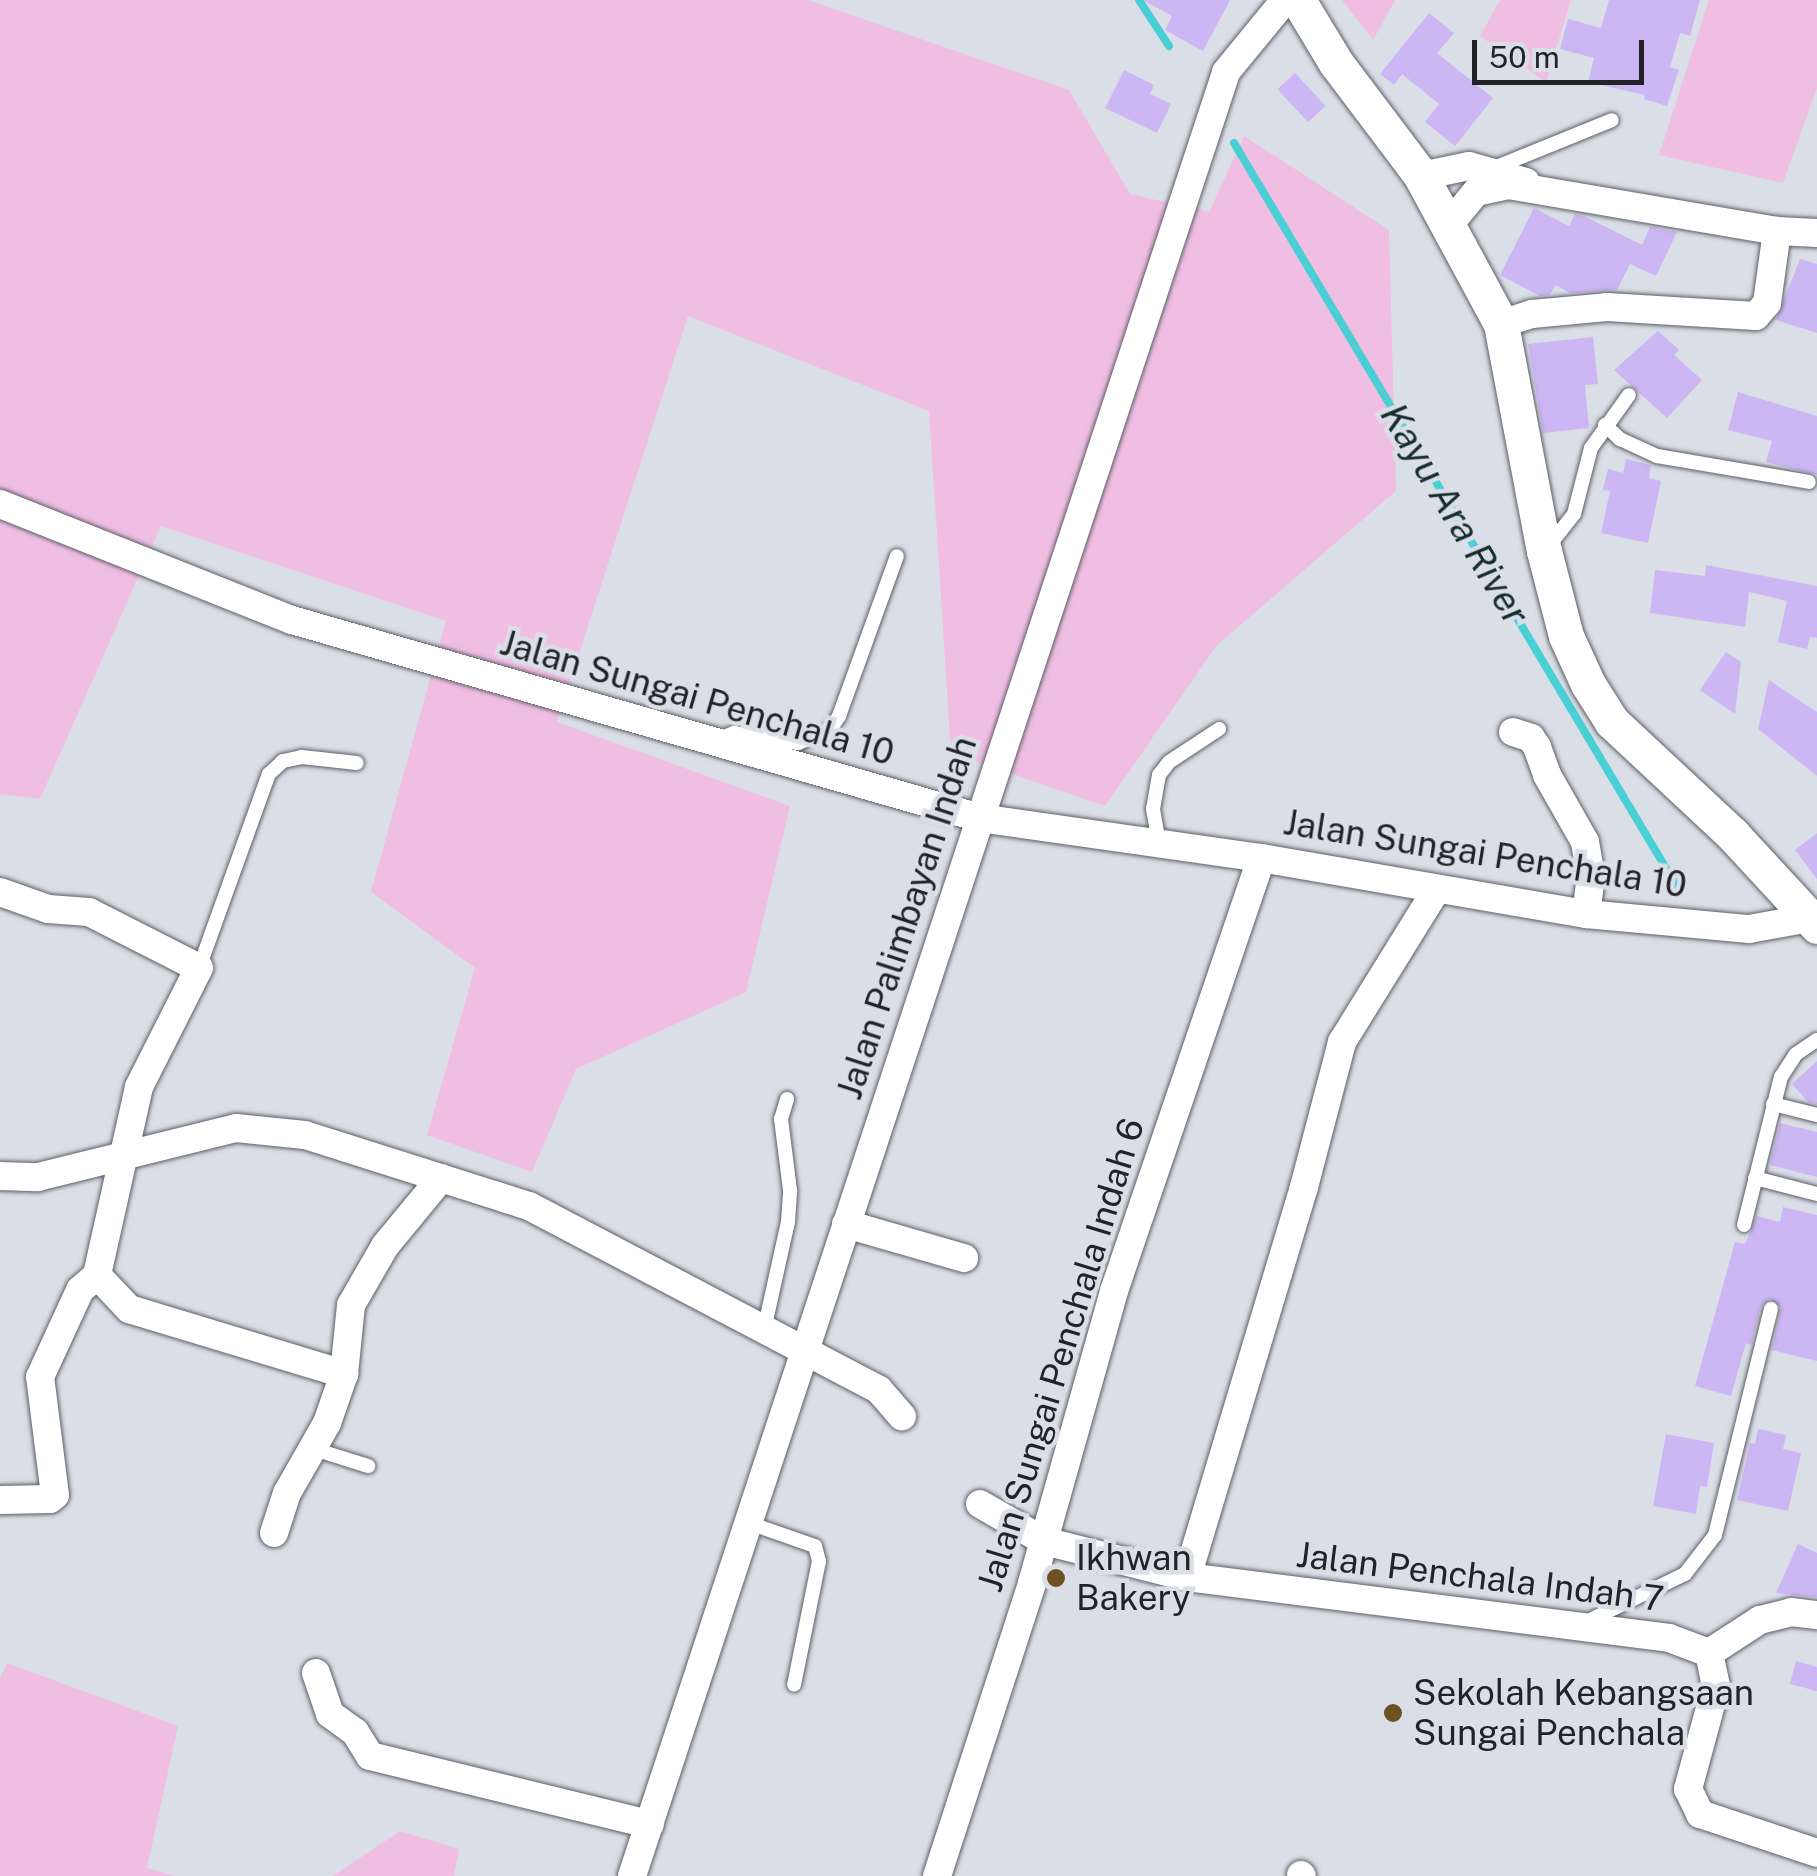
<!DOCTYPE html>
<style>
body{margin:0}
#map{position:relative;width:1817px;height:1876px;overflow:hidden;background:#dadee7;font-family:"Public Sans",sans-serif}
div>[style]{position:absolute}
.green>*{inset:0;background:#f1bee3}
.stream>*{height:8px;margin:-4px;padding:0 4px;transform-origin:4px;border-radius:4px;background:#4acfd5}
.building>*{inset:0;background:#cdb6f4;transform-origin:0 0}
.roads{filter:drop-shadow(0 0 2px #5c5f67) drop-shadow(0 0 2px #5c5f67)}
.service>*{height:14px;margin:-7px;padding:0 7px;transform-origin:7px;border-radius:7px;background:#fff}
.minor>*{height:28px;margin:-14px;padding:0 14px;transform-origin:14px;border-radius:14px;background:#fff}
.tertiary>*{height:35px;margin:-17.5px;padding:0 17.5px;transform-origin:17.5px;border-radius:17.5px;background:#fff}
.dots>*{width:28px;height:28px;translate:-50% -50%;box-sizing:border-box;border:5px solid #dadee7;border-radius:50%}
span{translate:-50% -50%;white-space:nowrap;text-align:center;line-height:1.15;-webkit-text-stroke:9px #dadee7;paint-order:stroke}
.street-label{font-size:35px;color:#222326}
.poi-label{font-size:35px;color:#222326}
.left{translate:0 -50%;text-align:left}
.water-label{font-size:38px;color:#172e2f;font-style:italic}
.scale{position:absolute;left:1472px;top:40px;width:172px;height:45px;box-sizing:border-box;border:5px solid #222326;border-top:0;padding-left:12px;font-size:30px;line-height:35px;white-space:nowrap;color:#222326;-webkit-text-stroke:8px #dadee7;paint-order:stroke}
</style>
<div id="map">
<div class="green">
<i style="clip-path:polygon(0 0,808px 0,1069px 90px,1130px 194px,1209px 212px,1244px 136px,1389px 230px,1396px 491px,1217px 645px,1105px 806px,951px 753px,929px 411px,688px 316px,557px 722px,790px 806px,746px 992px,576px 1069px,532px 1172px,427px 1135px,475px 968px,371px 892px,446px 621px,161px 526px,40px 799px,0 794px)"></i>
<i style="clip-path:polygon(1342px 0,1395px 0,1373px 40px)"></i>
<i style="clip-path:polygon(1500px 0,1571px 0,1546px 82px,1480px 36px)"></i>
<i style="clip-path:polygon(1709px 0,1817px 0,1817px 88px,1783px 183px,1659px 155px)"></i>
<i style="clip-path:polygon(7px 1663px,178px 1726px,147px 1868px,175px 1876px,0 1876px,0 1679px)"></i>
<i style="clip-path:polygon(400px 1831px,459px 1849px,454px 1876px,333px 1876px)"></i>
</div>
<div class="stream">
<i style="left:1139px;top:0;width:55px;rotate:56.9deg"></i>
<i style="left:1234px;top:143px;width:864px;rotate:59.22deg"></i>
</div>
<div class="building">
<i style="clip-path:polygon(1143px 0,1230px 0,1203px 51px,1165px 30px,1172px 16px)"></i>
<i style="clip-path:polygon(1609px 0,1700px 0,1690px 36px,1680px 33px,1670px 67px,1679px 70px,1667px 106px,1644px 99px,1645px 95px,1588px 82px,1594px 58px,1560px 49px,1568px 19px,1601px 28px)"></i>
<i style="clip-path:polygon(1429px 13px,1454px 33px,1437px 53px,1493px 98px,1455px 146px,1425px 122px,1439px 104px,1402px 74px,1394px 85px,1380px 74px)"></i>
<i style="clip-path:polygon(1124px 70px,1154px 85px,1150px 94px,1171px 104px,1157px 133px,1105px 108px)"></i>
<i style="left:1295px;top:73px;width:45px;height:24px;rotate:47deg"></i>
<i style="clip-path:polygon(1534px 208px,1569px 226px,1575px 214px,1584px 216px,1642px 245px,1650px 227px,1677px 232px,1656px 276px,1630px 264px,1617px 290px,1570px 293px,1555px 285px,1550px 295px,1540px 296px,1500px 275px)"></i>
<i style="clip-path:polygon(1800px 259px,1817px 264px,1817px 333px,1776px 320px)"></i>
<i style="clip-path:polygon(1658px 331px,1679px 350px,1674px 355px,1702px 380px,1667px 418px,1614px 370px)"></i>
<i style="clip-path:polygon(1593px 337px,1598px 384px,1585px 385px,1589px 428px,1543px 433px,1528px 344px)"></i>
<i style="clip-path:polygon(1738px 392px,1817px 416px,1817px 475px,1766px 462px,1772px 441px,1728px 430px)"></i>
<i style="clip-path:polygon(1626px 459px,1651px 465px,1649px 478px,1661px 481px,1648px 543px,1601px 533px,1610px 491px,1603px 490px,1608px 469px,1623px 473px)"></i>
<i style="clip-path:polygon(1706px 565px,1817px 586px,1817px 638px,1810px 637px,1807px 649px,1778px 642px,1787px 601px,1749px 592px,1745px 627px,1650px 613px,1655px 570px,1705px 576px)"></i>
<i style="clip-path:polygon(1726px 652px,1741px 662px,1735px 714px,1700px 690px)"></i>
<i style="clip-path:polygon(1769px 680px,1817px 712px,1817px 776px,1758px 729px)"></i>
<i style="clip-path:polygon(1817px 833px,1817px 879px,1795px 850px)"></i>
<i style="clip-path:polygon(1817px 1061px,1817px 1104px,1808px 1102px,1792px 1084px)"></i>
<i style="clip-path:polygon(1780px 1123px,1817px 1132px,1817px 1177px,1770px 1165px)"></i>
<i style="clip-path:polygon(1783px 1207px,1817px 1215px,1817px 1361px,1772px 1350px,1781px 1307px,1769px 1299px,1761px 1306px,1751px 1345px,1746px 1343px,1731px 1396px,1695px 1386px,1735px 1242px,1745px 1244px,1757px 1216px,1780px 1222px)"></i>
<i style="clip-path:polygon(1758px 1429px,1786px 1435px,1783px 1449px,1801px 1453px,1788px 1511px,1737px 1500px,1750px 1443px,1755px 1444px)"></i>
<i style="clip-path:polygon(1666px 1434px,1714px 1443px,1707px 1487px,1700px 1486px,1696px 1514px,1653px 1506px)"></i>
<i style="clip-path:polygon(1798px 1544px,1817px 1553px,1817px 1597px,1776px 1593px)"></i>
<i style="clip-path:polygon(1796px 1661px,1817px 1667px,1817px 1691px,1790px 1684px)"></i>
</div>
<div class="roads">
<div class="service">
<i style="left:1494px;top:168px;width:127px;rotate:-22.1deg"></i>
<i style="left:1605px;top:425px;width:21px;rotate:43deg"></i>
<i style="left:1620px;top:439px;width:41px;rotate:24.7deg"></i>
<i style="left:1657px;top:456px;width:154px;rotate:9.7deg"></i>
<i style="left:1548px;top:547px;width:42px;rotate:-51.8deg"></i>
<i style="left:1574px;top:514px;width:68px;rotate:-75.6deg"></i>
<i style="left:1591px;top:448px;width:65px;rotate:-54.4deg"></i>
<i style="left:719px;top:739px;width:16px;rotate:-22deg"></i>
<i style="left:734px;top:733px;width:65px;rotate:8.9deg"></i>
<i style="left:798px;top:743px;width:35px;rotate:-22deg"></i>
<i style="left:830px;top:730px;width:17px;rotate:-57deg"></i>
<i style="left:839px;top:716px;width:170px;rotate:-70.1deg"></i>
<i style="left:1159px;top:843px;width:35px;rotate:-100deg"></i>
<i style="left:1153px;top:809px;width:35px;rotate:-80deg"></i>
<i style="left:1159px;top:775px;width:16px;rotate:-52deg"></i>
<i style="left:1169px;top:762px;width:60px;rotate:-33.4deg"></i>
<i style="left:199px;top:968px;width:206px;rotate:-70.2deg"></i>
<i style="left:269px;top:774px;width:19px;rotate:-43deg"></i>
<i style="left:283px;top:761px;width:19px;rotate:-12deg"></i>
<i style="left:302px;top:757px;width:55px;rotate:6.2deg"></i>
<i style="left:1773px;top:1104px;width:45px;rotate:14deg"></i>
<i style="left:1755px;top:1178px;width:64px;rotate:14.5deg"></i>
<i style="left:1744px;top:1225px;width:153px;rotate:-76deg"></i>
<i style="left:1781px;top:1077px;width:27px;rotate:-57deg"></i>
<i style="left:1796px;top:1054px;width:25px;rotate:-34deg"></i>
<i style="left:764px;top:1330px;width:111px;rotate:-77.5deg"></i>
<i style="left:788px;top:1222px;width:32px;rotate:-86deg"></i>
<i style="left:790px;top:1190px;width:72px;rotate:-97.2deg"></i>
<i style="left:781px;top:1119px;width:21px;rotate:-73deg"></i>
<i style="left:314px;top:1449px;width:57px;rotate:17.5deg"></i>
<i style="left:749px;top:1523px;width:70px;rotate:19.2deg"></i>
<i style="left:815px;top:1546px;width:16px;rotate:75deg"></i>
<i style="left:819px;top:1561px;width:126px;rotate:101.4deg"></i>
<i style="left:1586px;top:1622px;width:110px;rotate:-25.9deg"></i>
<i style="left:1685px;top:1574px;width:49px;rotate:-52.4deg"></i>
<i style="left:1715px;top:1535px;width:233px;rotate:-76.1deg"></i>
</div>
<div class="minor">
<i style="left:1421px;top:176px;width:49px;rotate:-11.8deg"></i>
<i style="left:1469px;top:166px;width:59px;rotate:15.7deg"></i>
<i style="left:1449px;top:225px;width:43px;rotate:-50.7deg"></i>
<i style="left:1476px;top:192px;width:33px;rotate:-12deg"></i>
<i style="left:1508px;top:185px;width:273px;rotate:9.7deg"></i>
<i style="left:1777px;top:231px;width:40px;rotate:2.9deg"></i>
<i style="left:1501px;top:324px;width:33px;rotate:-18deg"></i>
<i style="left:1532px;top:314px;width:75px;rotate:-5.3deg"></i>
<i style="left:1607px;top:307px;width:149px;rotate:3.5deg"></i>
<i style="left:1756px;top:316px;width:17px;rotate:-50deg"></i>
<i style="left:1767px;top:303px;width:73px;rotate:-82.1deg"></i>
<i style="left:0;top:504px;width:314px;rotate:21.7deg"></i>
<i style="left:292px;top:620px;width:716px;rotate:16.06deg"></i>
<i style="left:980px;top:818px;width:284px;rotate:8.1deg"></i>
<i style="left:1261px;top:858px;width:330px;rotate:9.8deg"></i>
<i style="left:1586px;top:914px;width:164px;rotate:5.3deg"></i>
<i style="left:1749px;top:929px;width:62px;rotate:-10.2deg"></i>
<i style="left:1513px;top:732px;width:19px;rotate:18deg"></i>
<i style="left:1531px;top:738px;width:11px;rotate:56deg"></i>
<i style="left:1537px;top:747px;width:30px;rotate:70deg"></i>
<i style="left:1547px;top:775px;width:77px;rotate:60.4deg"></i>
<i style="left:1585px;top:842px;width:34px;rotate:80deg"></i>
<i style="left:1591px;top:875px;width:39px;rotate:97deg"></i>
<i style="left:0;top:892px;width:51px;rotate:19.5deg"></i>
<i style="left:48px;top:909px;width:41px;rotate:4.2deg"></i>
<i style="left:89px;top:912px;width:123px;rotate:27deg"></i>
<i style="left:199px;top:968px;width:133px;rotate:116.8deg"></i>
<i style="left:139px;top:1087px;width:193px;rotate:102.6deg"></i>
<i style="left:97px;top:1275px;width:47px;rotate:46.7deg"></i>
<i style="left:129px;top:1309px;width:225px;rotate:16.8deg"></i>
<i style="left:344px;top:1374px;width:52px;rotate:109.1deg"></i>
<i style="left:327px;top:1423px;width:81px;rotate:119.7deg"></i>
<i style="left:287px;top:1493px;width:42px;rotate:108deg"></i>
<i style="left:0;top:1176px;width:38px;rotate:2deg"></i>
<i style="left:38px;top:1177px;width:204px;rotate:-13.9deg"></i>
<i style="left:236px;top:1128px;width:69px;rotate:5.8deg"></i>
<i style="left:305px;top:1135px;width:235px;rotate:17.6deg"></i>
<i style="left:529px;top:1206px;width:395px;rotate:27.7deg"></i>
<i style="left:879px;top:1390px;width:35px;rotate:49deg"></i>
<i style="left:846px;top:1224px;width:123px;rotate:16.1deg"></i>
<i style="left:344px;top:1374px;width:69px;rotate:-84.2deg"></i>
<i style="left:351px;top:1305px;width:68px;rotate:-60deg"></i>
<i style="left:385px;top:1246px;width:88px;rotate:-50.5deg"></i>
<i style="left:0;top:1500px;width:50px;rotate:-1.1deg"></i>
<i style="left:50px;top:1499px;width:6px;rotate:-39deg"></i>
<i style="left:55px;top:1495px;width:119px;rotate:-97.2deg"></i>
<i style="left:40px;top:1377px;width:96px;rotate:-65.3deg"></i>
<i style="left:80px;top:1290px;width:23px;rotate:-41deg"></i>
<i style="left:980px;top:1504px;width:74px;rotate:30deg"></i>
<i style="left:1044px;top:1541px;width:147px;rotate:14.1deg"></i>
<i style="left:1187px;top:1577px;width:486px;rotate:7.2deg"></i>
<i style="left:1669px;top:1638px;width:43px;rotate:20.6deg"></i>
<i style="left:1709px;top:1653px;width:34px;rotate:78deg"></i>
<i style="left:1716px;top:1686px;width:107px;rotate:105.2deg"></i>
<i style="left:1688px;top:1789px;width:28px;rotate:64deg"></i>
<i style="left:1700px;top:1814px;width:123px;rotate:18.4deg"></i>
<i style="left:1187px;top:1577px;width:407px;rotate:-73.3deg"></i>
<i style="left:1304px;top:1187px;width:150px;rotate:-75.3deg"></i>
<i style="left:1342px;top:1042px;width:180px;rotate:-58.2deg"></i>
<i style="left:1709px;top:1653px;width:61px;rotate:-32.9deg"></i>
<i style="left:1760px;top:1620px;width:32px;rotate:-14deg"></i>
<i style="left:1791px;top:1612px;width:26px;rotate:7deg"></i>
<i style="left:316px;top:1673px;width:43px;rotate:71.1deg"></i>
<i style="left:330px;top:1714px;width:31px;rotate:36deg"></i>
<i style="left:355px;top:1732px;width:28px;rotate:58deg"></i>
<i style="left:370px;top:1756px;width:288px;rotate:13.7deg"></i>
<i style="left:1301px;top:1875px;width:1px;rotate:45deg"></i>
<i style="left:632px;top:1876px;width:1899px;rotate:-71.77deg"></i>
<i style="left:1226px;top:72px;width:93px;rotate:-50.7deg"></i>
<i style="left:937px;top:1876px;width:308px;rotate:-72deg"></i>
<i style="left:1032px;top:1583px;width:303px;rotate:-74.3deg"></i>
<i style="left:1114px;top:1291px;width:457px;rotate:-71.2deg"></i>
</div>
<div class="tertiary">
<i style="left:1298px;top:0;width:74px;rotate:58.9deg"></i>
<i style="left:1336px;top:63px;width:141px;rotate:53deg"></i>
<i style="left:1421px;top:176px;width:168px;rotate:61.6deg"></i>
<i style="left:1501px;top:324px;width:231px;rotate:79.3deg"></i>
<i style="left:1544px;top:551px;width:88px;rotate:75.5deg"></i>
<i style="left:1566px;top:636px;width:53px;rotate:65.4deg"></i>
<i style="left:1588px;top:684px;width:45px;rotate:57.7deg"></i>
<i style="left:1612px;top:722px;width:166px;rotate:43deg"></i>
<i style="left:1733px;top:835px;width:124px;rotate:47.3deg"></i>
</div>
</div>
<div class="dots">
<i style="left:1056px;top:1578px;background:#6c5123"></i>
<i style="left:1393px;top:1713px;background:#6c5123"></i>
</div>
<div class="street-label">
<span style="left:697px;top:698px;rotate:16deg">Jalan Sungai Penchala 10</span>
<span style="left:1485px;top:854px;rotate:9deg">Jalan Sungai Penchala 10</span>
<span style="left:907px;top:918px;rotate:-72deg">Jalan Palimbayan Indah</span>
<span style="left:1061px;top:1355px;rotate:-73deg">Jalan Sungai Penchala Indah 6</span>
<span style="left:1480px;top:1577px;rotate:7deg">Jalan Penchala Indah 7</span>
</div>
<div class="poi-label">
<span class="left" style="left:1076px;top:1578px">Ikhwan<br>Bakery</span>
<span class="left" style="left:1413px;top:1713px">Sekolah Kebangsaan<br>Sungai Penchala</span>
</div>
<div class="water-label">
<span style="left:1455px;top:514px;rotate:59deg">Kayu Ara River</span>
</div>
<div class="scale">50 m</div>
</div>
